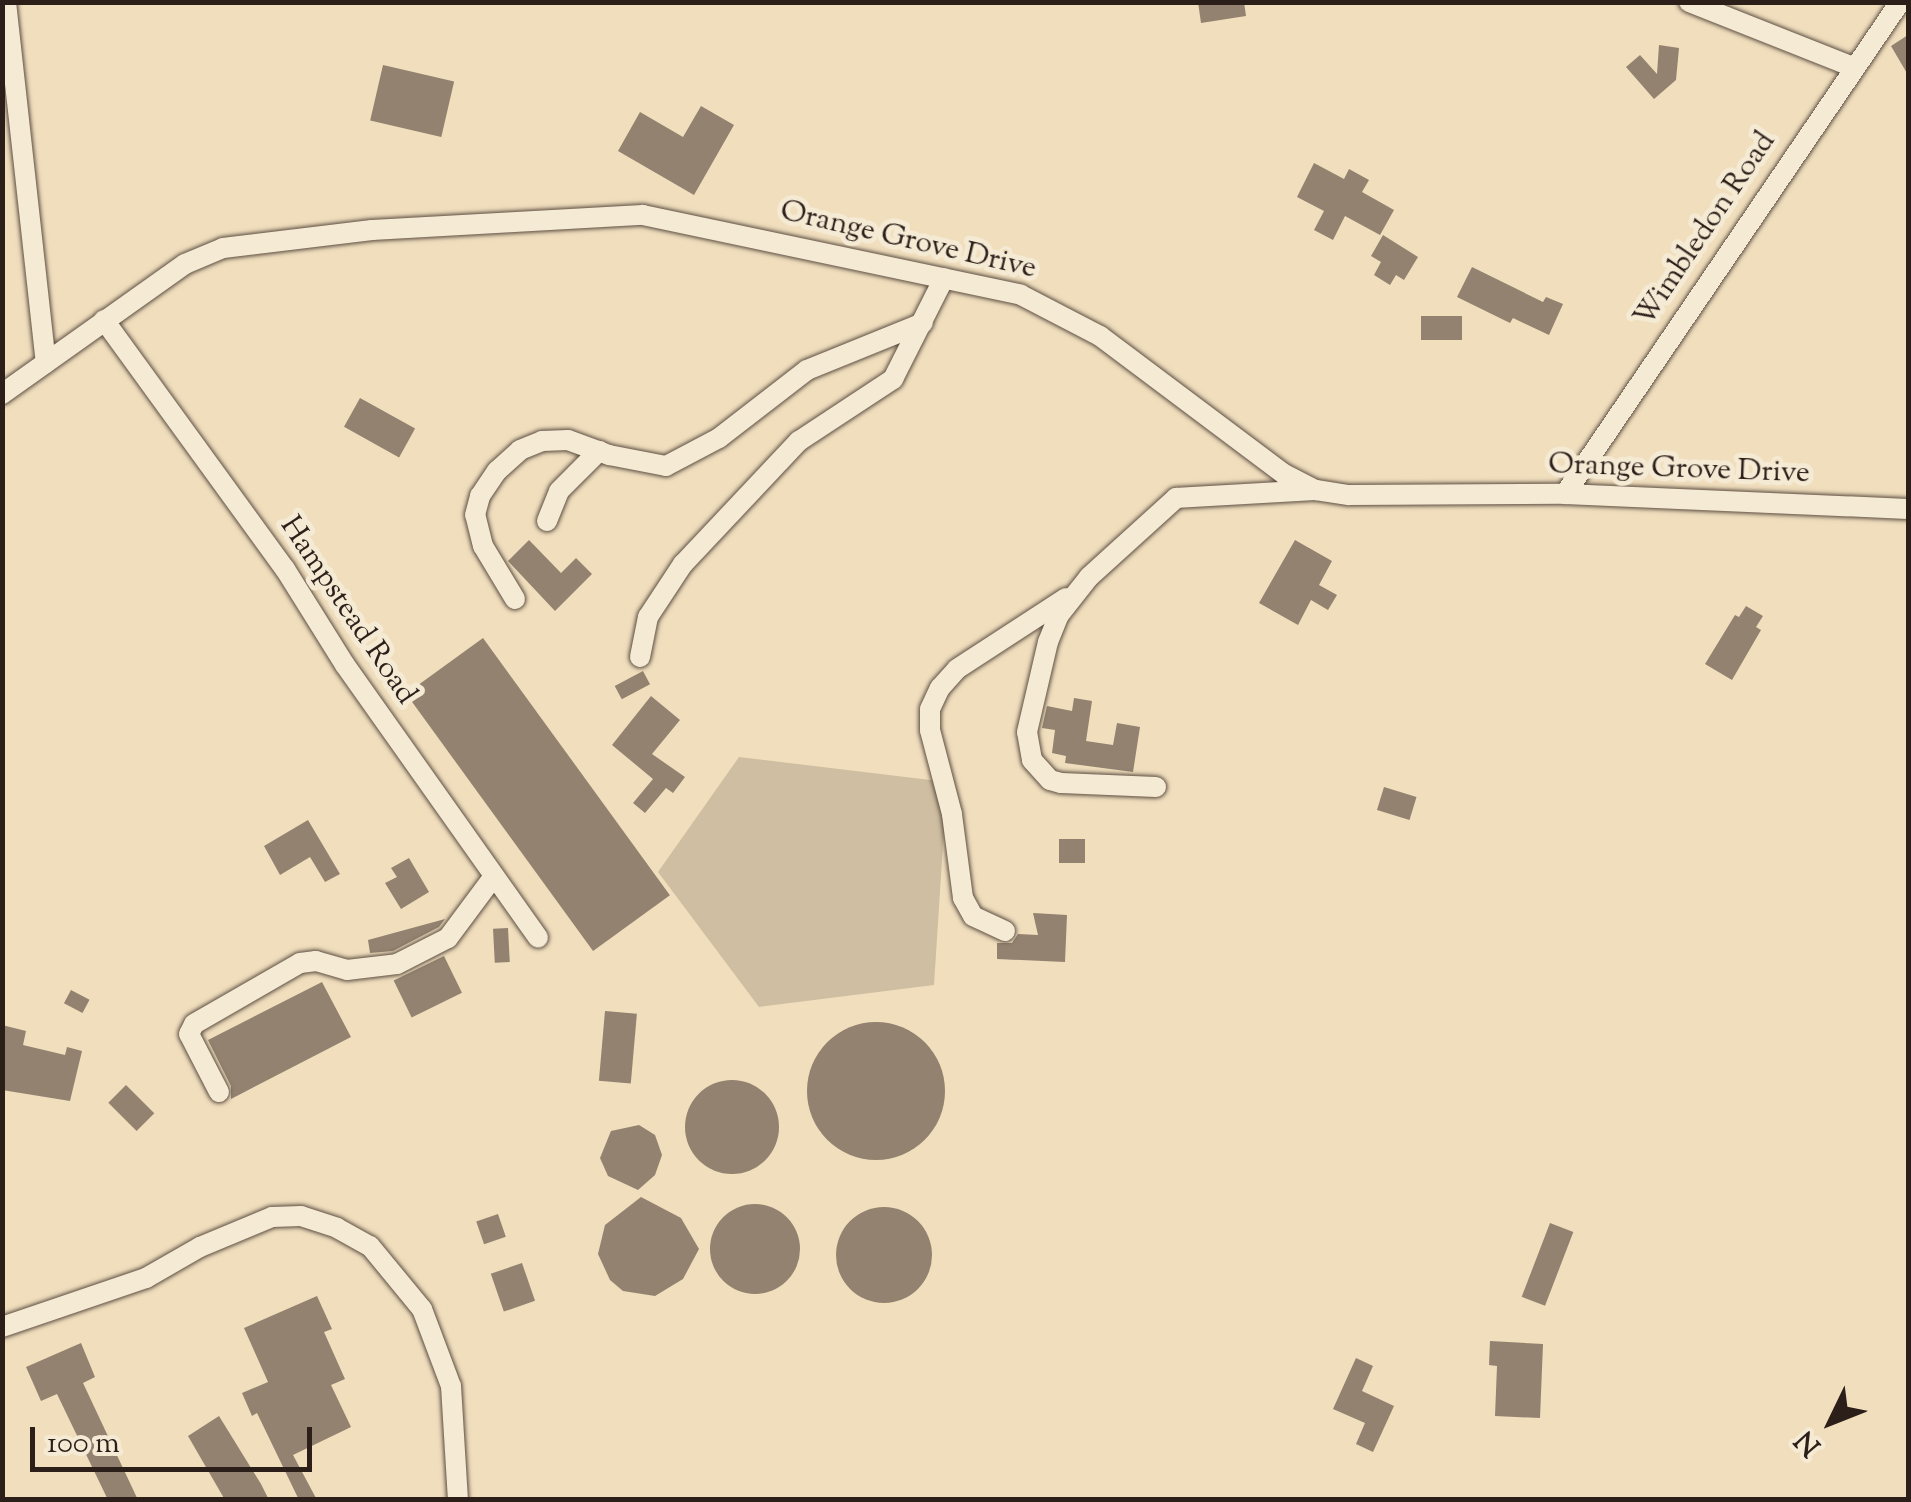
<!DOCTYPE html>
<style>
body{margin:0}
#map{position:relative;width:1911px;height:1502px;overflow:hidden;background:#f0debd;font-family:"Sorts Mill Goudy",serif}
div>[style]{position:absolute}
.green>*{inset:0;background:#cfbea1}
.building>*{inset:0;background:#92826f;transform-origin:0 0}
.round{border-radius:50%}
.roads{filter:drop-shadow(0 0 2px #5d4f43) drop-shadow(0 0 2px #5d4f43)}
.minor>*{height:20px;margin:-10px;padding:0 10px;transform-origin:10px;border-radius:10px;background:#f5ead4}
span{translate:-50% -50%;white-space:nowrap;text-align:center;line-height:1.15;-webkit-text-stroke:10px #f5ead4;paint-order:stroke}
.street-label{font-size:30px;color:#2c1f1a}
.frame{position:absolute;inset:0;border:5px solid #2c1f1a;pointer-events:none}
.north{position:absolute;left:1781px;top:1372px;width:100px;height:100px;-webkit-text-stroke:8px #f5ead4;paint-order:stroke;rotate:227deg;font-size:28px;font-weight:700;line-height:40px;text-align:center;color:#2c1f1a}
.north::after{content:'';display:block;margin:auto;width:35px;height:45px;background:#2c1f1a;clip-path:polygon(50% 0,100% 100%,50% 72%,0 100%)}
.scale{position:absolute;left:30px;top:1427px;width:282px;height:45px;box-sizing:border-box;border:5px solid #2c1f1a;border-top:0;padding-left:12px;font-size:30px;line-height:35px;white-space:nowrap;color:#2c1f1a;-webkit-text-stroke:8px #f5ead4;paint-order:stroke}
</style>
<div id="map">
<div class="green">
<i style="clip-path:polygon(739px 757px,947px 782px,934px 985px,759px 1007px,658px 872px)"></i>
</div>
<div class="building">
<i style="clip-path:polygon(1198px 2px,1244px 2px,1246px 16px,1201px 23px)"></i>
<i style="clip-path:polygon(1908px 35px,1908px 75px,1891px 46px)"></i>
<i style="clip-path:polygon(1659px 45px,1679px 48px,1676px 80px,1654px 99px,1626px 67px,1640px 55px,1657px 74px)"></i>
<i style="left:383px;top:65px;width:73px;height:57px;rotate:13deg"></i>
<i style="clip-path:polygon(701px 106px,734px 125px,694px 195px,618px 151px,640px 112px,683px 137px)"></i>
<i style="clip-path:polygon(1314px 163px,1344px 179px,1349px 169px,1369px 180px,1362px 192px,1394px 210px,1380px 235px,1345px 216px,1333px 240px,1314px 230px,1324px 211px,1297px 197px)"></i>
<i style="clip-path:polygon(1383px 235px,1418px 257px,1404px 280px,1396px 275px,1390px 285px,1374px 275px,1381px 262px,1371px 256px)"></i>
<i style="clip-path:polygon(1472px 267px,1543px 302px,1546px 297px,1563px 304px,1549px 335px,1513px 318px,1510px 323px,1457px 297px)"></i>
<i style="left:1421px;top:316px;width:41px;height:24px"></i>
<i style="left:360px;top:398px;width:63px;height:33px;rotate:29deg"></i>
<i style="clip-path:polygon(529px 540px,561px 573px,576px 558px,592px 574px,555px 611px,508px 561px)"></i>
<i style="clip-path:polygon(1295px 540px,1332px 561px,1319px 585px,1337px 595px,1328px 610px,1311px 600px,1298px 625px,1259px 603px)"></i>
<i style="clip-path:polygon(1746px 606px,1763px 616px,1756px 627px,1761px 630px,1732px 680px,1705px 664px,1735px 615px,1739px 617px)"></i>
<i style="left:483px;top:638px;width:318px;height:95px;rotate:54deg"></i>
<i style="left:643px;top:671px;width:15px;height:32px;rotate:62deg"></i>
<i style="clip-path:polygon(651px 696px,680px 720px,652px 754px,685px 777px,673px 793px,666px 788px,645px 813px,633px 803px,653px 779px,612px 745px)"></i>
<i style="clip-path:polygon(1074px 698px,1092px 701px,1086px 741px,1113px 745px,1117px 723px,1140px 727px,1133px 772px,1065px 763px,1066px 756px,1052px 753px,1055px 730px,1042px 728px,1047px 706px,1072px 711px)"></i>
<i style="left:1384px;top:787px;width:34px;height:24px;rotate:17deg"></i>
<i style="clip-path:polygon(308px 820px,340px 874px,325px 882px,310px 857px,280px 875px,264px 846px)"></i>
<i style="left:1085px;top:839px;width:24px;height:26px;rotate:90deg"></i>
<i style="clip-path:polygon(409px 858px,429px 892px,401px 909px,385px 883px,397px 877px,391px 868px)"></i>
<i style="clip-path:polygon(1033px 913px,1067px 915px,1065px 962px,997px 959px,997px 943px,1012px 943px,1018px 934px,1038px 935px)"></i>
<i style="clip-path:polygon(445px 919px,439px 927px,393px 951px,370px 953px,368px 940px)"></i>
<i style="left:508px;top:928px;width:34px;height:15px;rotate:87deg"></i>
<i style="left:444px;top:956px;width:41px;height:56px;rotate:64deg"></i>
<i style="clip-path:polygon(322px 982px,351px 1037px,231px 1099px,231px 1086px,208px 1040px)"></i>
<i style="left:71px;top:990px;width:21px;height:15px;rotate:28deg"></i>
<i style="left:605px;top:1011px;width:32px;height:70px;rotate:5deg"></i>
<i class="round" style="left:807px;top:1022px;width:138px;height:138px"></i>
<i style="clip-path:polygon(2px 1025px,26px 1031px,23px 1045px,65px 1055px,67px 1047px,82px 1051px,70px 1101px,2px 1090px)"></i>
<i class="round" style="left:685px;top:1080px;width:94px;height:94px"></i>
<i style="left:126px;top:1085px;width:40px;height:25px;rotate:45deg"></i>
<i style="clip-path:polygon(639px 1125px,655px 1135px,662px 1155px,655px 1175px,638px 1190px,608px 1176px,600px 1158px,611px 1131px)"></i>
<i style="clip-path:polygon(641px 1197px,681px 1218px,699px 1249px,683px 1279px,655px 1296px,623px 1291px,610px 1280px,598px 1254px,605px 1225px)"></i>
<i class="round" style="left:710px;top:1204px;width:90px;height:90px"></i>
<i class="round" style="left:836px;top:1207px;width:96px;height:96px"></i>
<i style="left:498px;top:1214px;width:24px;height:23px;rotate:71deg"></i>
<i style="left:1550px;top:1223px;width:25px;height:79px;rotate:21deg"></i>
<i style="left:522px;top:1263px;width:40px;height:33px;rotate:71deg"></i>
<i style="clip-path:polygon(317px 1296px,332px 1329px,324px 1332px,345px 1379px,331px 1385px,351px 1427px,293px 1455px,317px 1500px,299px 1500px,257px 1413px,252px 1416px,242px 1393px,268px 1382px,244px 1328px)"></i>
<i style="clip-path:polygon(1490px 1341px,1543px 1344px,1540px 1418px,1495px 1416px,1497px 1366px,1489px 1365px)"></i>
<i style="clip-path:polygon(81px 1343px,95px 1377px,83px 1383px,138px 1500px,108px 1500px,57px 1394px,41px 1401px,26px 1367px)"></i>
<i style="clip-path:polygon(1356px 1358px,1373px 1366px,1362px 1391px,1394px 1406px,1373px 1452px,1356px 1444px,1365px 1423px,1333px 1409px)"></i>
<i style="clip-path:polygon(219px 1416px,261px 1484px,269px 1500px,225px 1500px,188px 1436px)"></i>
</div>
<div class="roads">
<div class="minor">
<i style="left:6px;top:2px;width:363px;rotate:83.7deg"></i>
<i style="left:1689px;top:2px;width:176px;rotate:21.6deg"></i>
<i style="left:104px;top:320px;width:308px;rotate:54deg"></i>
<i style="left:285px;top:569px;width:113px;rotate:58deg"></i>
<i style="left:345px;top:665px;width:334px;rotate:54.7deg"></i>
<i style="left:2px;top:394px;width:224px;rotate:-35.4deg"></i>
<i style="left:185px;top:264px;width:41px;rotate:-22.8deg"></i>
<i style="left:223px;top:248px;width:150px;rotate:-6.9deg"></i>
<i style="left:372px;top:230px;width:271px;rotate:-3.2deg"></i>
<i style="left:643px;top:215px;width:386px;rotate:11.9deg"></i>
<i style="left:1021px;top:295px;width:89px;rotate:27.4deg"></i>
<i style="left:1100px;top:336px;width:230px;rotate:36.9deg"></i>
<i style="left:1284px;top:474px;width:36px;rotate:27deg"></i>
<i style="left:1316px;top:490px;width:33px;rotate:9deg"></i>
<i style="left:1349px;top:495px;width:216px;rotate:-0.3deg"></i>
<i style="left:1565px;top:494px;width:343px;rotate:2.5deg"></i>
<i style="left:1565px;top:494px;width:595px;rotate:-55.75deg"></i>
<i style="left:547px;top:521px;width:32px;rotate:-68deg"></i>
<i style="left:559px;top:491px;width:57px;rotate:-45deg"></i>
<i style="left:515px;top:599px;width:62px;rotate:-121.1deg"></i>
<i style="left:483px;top:546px;width:32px;rotate:-104deg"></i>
<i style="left:475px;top:515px;width:20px;rotate:-75deg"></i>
<i style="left:480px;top:496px;width:30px;rotate:-56deg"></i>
<i style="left:497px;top:471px;width:31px;rotate:-42deg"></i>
<i style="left:520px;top:450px;width:24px;rotate:-22deg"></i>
<i style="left:542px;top:441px;width:26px;rotate:-2deg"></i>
<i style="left:568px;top:440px;width:44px;rotate:20.1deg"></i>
<i style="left:609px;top:455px;width:58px;rotate:10.9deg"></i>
<i style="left:666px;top:466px;width:60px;rotate:-27.8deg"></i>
<i style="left:719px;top:438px;width:111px;rotate:-37.7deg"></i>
<i style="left:807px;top:370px;width:125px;rotate:-22.1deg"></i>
<i style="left:640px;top:657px;width:41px;rotate:-78.7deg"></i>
<i style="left:648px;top:617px;width:64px;rotate:-56.6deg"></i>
<i style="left:683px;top:564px;width:169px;rotate:-46.7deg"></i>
<i style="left:799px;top:441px;width:113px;rotate:-33.4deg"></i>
<i style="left:893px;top:379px;width:113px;rotate:-63.2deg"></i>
<i style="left:1156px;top:787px;width:95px;rotate:-177.6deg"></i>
<i style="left:1061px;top:783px;width:11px;rotate:-165deg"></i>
<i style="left:1050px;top:780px;width:27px;rotate:-132deg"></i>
<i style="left:1032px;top:760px;width:28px;rotate:-100deg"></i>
<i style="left:1027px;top:732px;width:92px;rotate:-76.9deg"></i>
<i style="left:1048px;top:642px;width:29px;rotate:-68deg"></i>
<i style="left:1059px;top:615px;width:48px;rotate:-51.7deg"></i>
<i style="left:1089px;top:577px;width:118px;rotate:-42.2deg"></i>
<i style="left:1176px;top:498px;width:138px;rotate:-3.3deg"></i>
<i style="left:1005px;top:931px;width:35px;rotate:-155deg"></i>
<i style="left:973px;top:916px;width:21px;rotate:-119deg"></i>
<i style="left:963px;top:898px;width:85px;rotate:-97.5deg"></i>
<i style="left:952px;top:814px;width:87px;rotate:-104.7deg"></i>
<i style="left:930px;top:730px;width:21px;rotate:-90deg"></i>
<i style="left:930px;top:709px;width:23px;rotate:-65deg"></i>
<i style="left:940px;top:688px;width:25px;rotate:-48deg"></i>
<i style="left:957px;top:669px;width:130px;rotate:-33.1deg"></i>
<i style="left:219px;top:1092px;width:65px;rotate:-117.3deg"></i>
<i style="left:189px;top:1034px;width:11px;rotate:-63deg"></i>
<i style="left:194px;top:1024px;width:122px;rotate:-29.9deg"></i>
<i style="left:300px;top:963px;width:16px;rotate:-7deg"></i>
<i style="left:316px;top:961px;width:32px;rotate:16deg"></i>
<i style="left:347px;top:970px;width:50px;rotate:-6.8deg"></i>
<i style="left:397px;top:964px;width:57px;rotate:-27deg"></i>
<i style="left:448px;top:938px;width:77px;rotate:-53.4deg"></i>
<i style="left:2px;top:1327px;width:152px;rotate:-18.8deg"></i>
<i style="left:146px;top:1278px;width:62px;rotate:-29.9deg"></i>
<i style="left:200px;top:1247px;width:78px;rotate:-22.6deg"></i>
<i style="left:272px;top:1217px;width:29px;rotate:-2deg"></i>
<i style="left:301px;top:1216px;width:38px;rotate:18deg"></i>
<i style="left:337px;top:1228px;width:38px;rotate:29deg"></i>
<i style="left:370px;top:1246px;width:82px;rotate:50.5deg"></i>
<i style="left:422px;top:1309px;width:82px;rotate:69.4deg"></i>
<i style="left:451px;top:1386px;width:114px;rotate:86.5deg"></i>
</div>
</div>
<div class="street-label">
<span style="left:1706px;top:230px;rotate:-56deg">Wimbledon Road</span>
<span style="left:908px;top:241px;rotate:13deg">Orange Grove Drive</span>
<span style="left:1679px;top:470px;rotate:2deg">Orange Grove Drive</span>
<span style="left:347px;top:611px;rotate:56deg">Hampstead Road</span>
</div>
<div class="frame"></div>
<div class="north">N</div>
<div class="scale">100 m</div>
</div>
